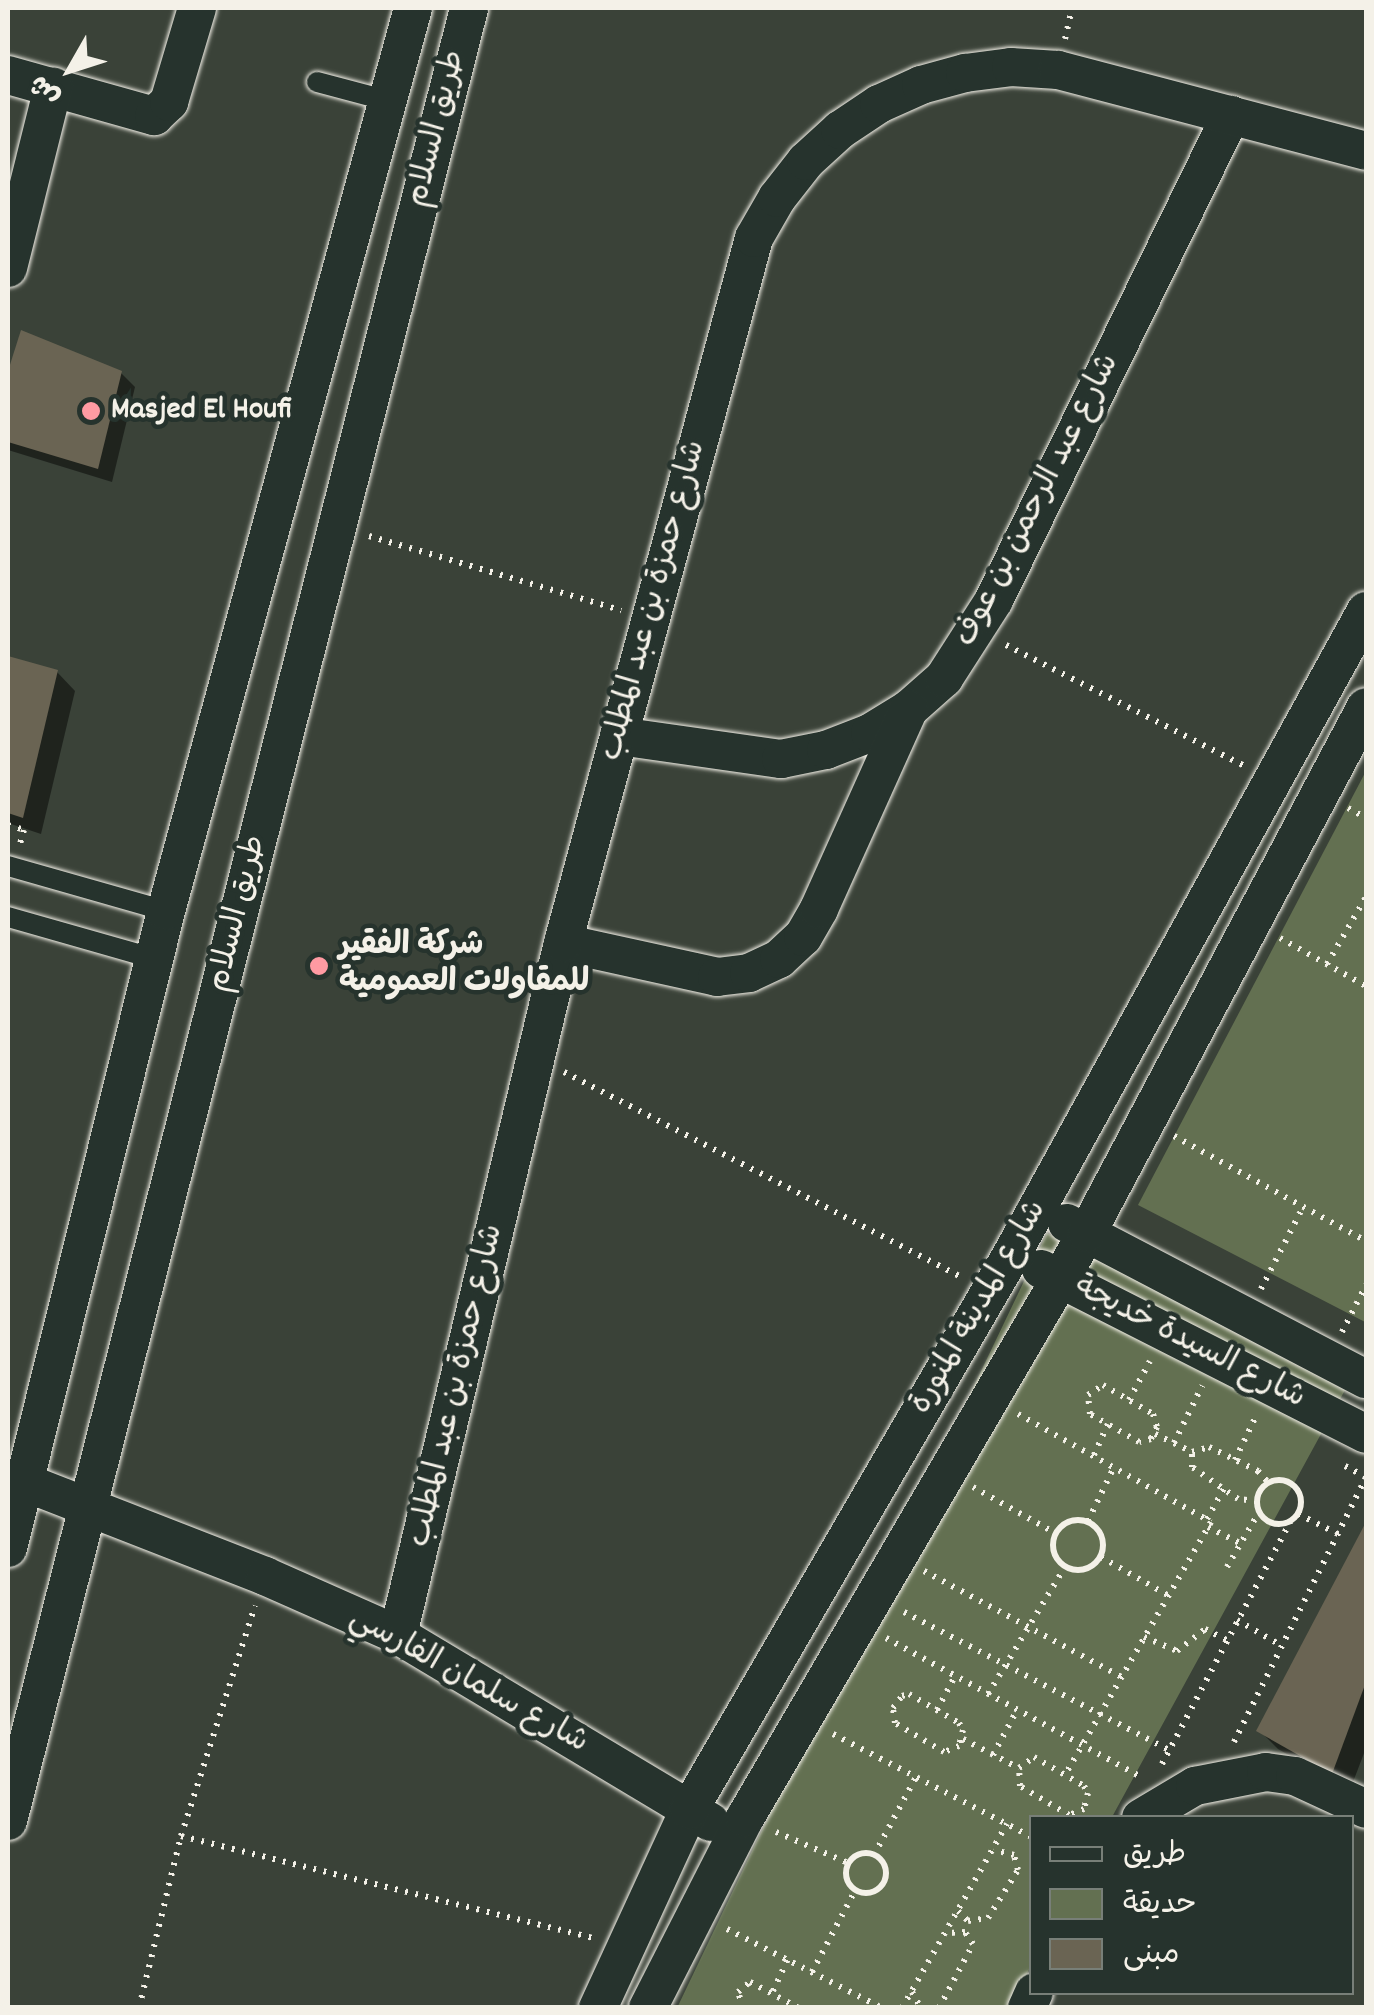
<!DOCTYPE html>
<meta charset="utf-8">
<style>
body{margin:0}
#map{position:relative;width:1374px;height:2015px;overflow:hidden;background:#3a4238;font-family:Dekko,"Playpen Sans Arabic",sans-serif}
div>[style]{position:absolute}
.green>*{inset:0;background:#637051}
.shadow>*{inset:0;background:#0007}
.building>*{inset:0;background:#6a6453}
.path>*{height:6px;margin-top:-3px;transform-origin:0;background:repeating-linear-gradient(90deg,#f4f1e8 0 2.5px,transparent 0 10.5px)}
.path>.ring{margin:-3px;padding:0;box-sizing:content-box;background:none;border:6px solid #f4f1e8;border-radius:50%}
.roads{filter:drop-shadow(0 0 2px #f4f1e8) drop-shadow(0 0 2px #f4f1e8)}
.lane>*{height:20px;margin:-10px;padding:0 10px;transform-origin:10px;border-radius:10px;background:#26332d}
.street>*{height:38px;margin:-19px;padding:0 19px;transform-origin:19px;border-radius:19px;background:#26332d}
.dots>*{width:28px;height:28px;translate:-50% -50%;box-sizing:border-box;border:5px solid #26332d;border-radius:50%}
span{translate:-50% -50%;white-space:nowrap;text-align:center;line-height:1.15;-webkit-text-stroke:9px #26332d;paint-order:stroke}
.street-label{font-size:32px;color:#f4f1e8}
.poi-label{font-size:32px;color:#f4f1e8;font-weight:700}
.left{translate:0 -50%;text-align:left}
.frame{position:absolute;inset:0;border:10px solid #f4f1e8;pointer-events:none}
.legend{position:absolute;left:1029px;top:1815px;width:325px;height:180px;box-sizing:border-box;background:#26332d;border:2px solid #787f78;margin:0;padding:12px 18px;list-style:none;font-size:30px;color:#f4f1e8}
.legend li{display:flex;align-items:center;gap:20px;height:50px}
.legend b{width:50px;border:2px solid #787f78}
.north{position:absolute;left:20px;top:20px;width:100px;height:100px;-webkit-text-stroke:8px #26332d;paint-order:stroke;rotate:231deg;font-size:28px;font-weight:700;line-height:40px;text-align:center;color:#f4f1e8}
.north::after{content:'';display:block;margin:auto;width:35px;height:45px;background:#f4f1e8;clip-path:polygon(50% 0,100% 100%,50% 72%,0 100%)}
</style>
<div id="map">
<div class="green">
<i style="clip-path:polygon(1366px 771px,1366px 1318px,1365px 1322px,1138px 1205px)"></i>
<i style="clip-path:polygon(1047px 1233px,1345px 1390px,1112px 1817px,1032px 1818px,1031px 1966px,1009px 2007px,677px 2008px)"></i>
</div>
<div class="shadow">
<i style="clip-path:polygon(23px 333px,121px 373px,135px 387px,112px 482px,8px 450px,8px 379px)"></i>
<i style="clip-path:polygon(8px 659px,57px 672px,75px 691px,41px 834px,8px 823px)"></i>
<i style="clip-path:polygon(1366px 1527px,1366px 1748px,1350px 1790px,1278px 1749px,1259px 1730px)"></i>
</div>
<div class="building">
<i style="clip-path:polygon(21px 330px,122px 371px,98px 469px,8px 442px,8px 371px)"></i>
<i style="clip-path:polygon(8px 656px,58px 670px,23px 818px,8px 813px)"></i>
<i style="clip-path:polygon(1366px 1522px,1366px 1682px,1332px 1774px,1256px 1731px)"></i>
</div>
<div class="path">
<i style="left:1065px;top:39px;width:32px;rotate:-77deg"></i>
<i style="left:369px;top:536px;width:263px;rotate:16.4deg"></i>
<i style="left:1006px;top:645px;width:267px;rotate:26.9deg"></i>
<i style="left:1348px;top:808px;width:21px;rotate:29deg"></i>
<i style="left:8px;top:825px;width:17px;rotate:17deg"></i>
<i style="left:24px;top:830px;width:18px;rotate:106deg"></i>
<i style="left:1280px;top:938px;width:98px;rotate:29.2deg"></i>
<i style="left:1327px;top:964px;width:78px;rotate:-59.8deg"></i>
<i style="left:564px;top:1072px;width:448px;rotate:27.3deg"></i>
<i style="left:1174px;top:1136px;width:219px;rotate:28.7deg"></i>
<i style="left:1261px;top:1289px;width:92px;rotate:-62.9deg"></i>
<i style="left:1342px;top:1332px;width:53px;rotate:-62.9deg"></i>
<i style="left:1103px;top:1385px;width:58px;rotate:30.1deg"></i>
<i style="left:1153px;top:1414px;width:14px;rotate:73deg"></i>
<i style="left:1157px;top:1427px;width:13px;rotate:117deg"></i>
<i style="left:1151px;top:1439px;width:12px;rotate:166deg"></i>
<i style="left:1139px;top:1442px;width:56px;rotate:-150.3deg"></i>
<i style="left:1090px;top:1414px;width:19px;rotate:-96deg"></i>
<i style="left:1088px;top:1395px;width:18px;rotate:-34deg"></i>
<i style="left:1129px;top:1400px;width:44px;rotate:-61.7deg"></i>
<i style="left:1018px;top:1414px;width:221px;rotate:29.2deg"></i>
<i style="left:1211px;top:1522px;width:292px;rotate:120deg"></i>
<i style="left:1155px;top:1434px;width:41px;rotate:25.9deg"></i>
<i style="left:1174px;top:1443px;width:64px;rotate:-63.8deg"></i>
<i style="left:1094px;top:1455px;width:34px;rotate:-66deg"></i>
<i style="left:1235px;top:1460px;width:49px;rotate:-64.5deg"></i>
<i style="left:1345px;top:1466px;width:24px;rotate:28deg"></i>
<i class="ring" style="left:1257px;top:1480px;width:38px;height:38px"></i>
<i style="left:973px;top:1487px;width:94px;rotate:29.3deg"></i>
<i style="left:1257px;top:1501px;width:19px;rotate:-174deg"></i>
<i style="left:1238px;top:1499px;width:56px;rotate:-145.2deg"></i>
<i style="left:1192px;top:1467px;width:15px;rotate:-90deg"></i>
<i style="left:1192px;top:1452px;width:18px;rotate:-16deg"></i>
<i style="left:1209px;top:1447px;width:55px;rotate:26.1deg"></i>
<i style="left:1258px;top:1471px;width:15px;rotate:48deg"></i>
<i style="left:1298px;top:1514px;width:45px;rotate:26.6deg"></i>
<i style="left:1207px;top:1519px;width:35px;rotate:-61deg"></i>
<i class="ring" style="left:1053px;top:1520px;width:44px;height:44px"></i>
<i style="left:1088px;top:1521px;width:60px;rotate:-64.3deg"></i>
<i style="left:1208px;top:1527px;width:37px;rotate:27deg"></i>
<i style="left:1101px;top:1557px;width:78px;rotate:29.8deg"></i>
<i style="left:1227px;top:1567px;width:64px;rotate:-59.8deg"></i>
<i style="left:924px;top:1571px;width:225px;rotate:28.2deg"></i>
<i style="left:904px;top:1612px;width:299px;rotate:27.5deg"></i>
<i style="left:1237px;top:1620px;width:52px;rotate:30deg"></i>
<i style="left:1144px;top:1637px;width:36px;rotate:23deg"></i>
<i style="left:1177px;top:1651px;width:36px;rotate:-38deg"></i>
<i style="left:1205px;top:1629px;width:25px;rotate:27deg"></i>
<i style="left:886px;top:1638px;width:293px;rotate:28.6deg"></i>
<i style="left:909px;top:1694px;width:58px;rotate:30.1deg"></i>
<i style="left:959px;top:1723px;width:8px;rotate:60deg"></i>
<i style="left:963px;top:1730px;width:16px;rotate:104deg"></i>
<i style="left:959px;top:1746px;width:16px;rotate:158deg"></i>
<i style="left:944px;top:1752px;width:57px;rotate:-149.4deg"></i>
<i style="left:895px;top:1723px;width:15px;rotate:-98deg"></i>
<i style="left:893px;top:1708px;width:15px;rotate:-53deg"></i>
<i style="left:902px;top:1696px;width:7px;rotate:-16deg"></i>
<i style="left:988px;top:1694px;width:149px;rotate:-58.8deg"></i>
<i style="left:937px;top:1710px;width:38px;rotate:-62deg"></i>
<i style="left:833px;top:1734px;width:224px;rotate:27.4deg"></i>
<i style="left:963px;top:1739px;width:63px;rotate:27.4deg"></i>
<i style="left:1234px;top:1742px;width:296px;rotate:-63.5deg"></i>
<i style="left:993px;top:1755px;width:51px;rotate:-61.9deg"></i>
<i style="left:1034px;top:1757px;width:58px;rotate:30.1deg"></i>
<i style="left:1084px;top:1786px;width:8px;rotate:60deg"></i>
<i style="left:1088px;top:1793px;width:16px;rotate:104deg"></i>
<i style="left:1084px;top:1809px;width:16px;rotate:158deg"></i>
<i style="left:1069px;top:1815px;width:57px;rotate:-149.4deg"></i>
<i style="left:1020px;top:1786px;width:18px;rotate:-93deg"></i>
<i style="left:1019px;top:1768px;width:19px;rotate:-36deg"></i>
<i style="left:1162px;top:1764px;width:274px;rotate:-62.1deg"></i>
<i style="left:776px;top:1832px;width:78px;rotate:23.3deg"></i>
<i style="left:181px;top:1836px;width:423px;rotate:13.9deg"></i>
<i class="ring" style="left:846px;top:1853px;width:34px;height:34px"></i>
<i style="left:874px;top:1855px;width:89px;rotate:-61.7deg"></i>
<i style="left:958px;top:1911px;width:14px;rotate:45deg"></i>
<i style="left:968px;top:1921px;width:20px;rotate:-9deg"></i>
<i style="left:988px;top:1918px;width:57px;rotate:-58deg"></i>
<i style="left:1018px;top:1870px;width:16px;rotate:-105deg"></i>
<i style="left:1014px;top:1855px;width:21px;rotate:-166deg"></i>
<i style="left:727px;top:1929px;width:174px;rotate:27deg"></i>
<i style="left:812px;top:1972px;width:94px;rotate:-62.1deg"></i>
<i style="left:773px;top:1991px;width:35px;rotate:-65deg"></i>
<i style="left:912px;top:1992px;width:18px;rotate:61deg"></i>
<i style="left:139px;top:2008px;width:177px;rotate:-76.3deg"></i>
<i style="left:181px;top:1836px;width:242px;rotate:-72.2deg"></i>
<i style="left:743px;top:2008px;width:17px;rotate:-107deg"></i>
<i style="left:738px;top:1992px;width:16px;rotate:-40deg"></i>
<i style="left:750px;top:1982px;width:55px;rotate:28deg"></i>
<i style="left:902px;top:2008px;width:212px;rotate:-60.3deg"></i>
<i style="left:939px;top:2008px;width:72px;rotate:-62deg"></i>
<i style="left:973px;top:1944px;width:14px;rotate:-124deg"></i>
<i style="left:965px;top:1932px;width:16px;rotate:176deg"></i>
</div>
<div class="roads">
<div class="lane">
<i style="left:317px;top:82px;width:74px;rotate:14.8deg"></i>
<i style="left:8px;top:866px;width:164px;rotate:15.9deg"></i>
<i style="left:8px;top:917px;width:153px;rotate:15.9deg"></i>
</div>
<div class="street">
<i style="left:8px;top:75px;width:152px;rotate:15.7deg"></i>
<i style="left:154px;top:116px;width:21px;rotate:-43deg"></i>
<i style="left:169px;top:102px;width:98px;rotate:-73.4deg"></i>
<i style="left:8px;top:268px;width:187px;rotate:-76deg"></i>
<i style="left:619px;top:736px;width:164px;rotate:8.1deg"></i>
<i style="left:781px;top:759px;width:46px;rotate:-11.3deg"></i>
<i style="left:826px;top:750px;width:47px;rotate:-21.1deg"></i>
<i style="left:870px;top:733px;width:46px;rotate:-31.6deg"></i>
<i style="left:909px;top:709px;width:47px;rotate:-41.5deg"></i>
<i style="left:944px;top:678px;width:93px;rotate:-57.3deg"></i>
<i style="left:994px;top:600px;width:540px;rotate:-63.96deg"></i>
<i style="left:563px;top:943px;width:158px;rotate:12.4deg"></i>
<i style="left:717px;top:977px;width:32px;rotate:-7deg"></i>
<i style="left:749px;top:973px;width:33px;rotate:-25deg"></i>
<i style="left:779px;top:959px;width:33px;rotate:-43deg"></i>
<i style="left:803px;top:937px;width:32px;rotate:-60deg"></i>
<i style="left:819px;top:909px;width:219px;rotate:-65.8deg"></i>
<i style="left:1067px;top:1223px;width:337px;rotate:27.6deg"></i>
<i style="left:1041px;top:1269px;width:364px;rotate:26.9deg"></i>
<i style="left:24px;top:1482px;width:259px;rotate:21.3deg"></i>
<i style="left:265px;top:1576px;width:145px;rotate:23.9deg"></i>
<i style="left:398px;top:1635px;width:364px;rotate:30.9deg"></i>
<i style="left:8px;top:1548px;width:656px;rotate:-76.07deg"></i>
<i style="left:166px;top:911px;width:936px;rotate:-74.7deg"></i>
<i style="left:398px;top:1635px;width:711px;rotate:-76.59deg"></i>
<i style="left:563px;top:943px;width:730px;rotate:-74.84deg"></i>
<i style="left:754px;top:238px;width:46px;rotate:-60.1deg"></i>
<i style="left:777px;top:198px;width:47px;rotate:-51.9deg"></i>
<i style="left:806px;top:161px;width:46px;rotate:-42.4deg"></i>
<i style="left:840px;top:130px;width:47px;rotate:-33.7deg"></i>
<i style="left:879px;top:104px;width:46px;rotate:-24.3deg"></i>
<i style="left:921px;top:85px;width:46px;rotate:-15.3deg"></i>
<i style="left:965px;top:73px;width:46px;rotate:-7.4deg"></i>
<i style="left:1011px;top:67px;width:47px;rotate:3.7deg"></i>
<i style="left:1058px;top:70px;width:318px;rotate:14.7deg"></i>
<i style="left:1141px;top:1818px;width:63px;rotate:-30.7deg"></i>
<i style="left:1195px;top:1786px;width:72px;rotate:-11.2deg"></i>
<i style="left:1266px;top:1772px;width:29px;rotate:8deg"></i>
<i style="left:1295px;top:1776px;width:78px;rotate:24.9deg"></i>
<i style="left:8px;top:1821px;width:1871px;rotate:-75.73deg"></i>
<i style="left:598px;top:2008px;width:218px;rotate:-65.3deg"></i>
<i style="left:689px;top:1810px;width:643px;rotate:-59.85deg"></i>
<i style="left:1012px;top:1254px;width:734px;rotate:-61.17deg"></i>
<i style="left:648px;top:2008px;width:213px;rotate:-63deg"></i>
<i style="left:745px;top:1818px;width:678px;rotate:-59.69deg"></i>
<i style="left:1087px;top:1233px;width:595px;rotate:-62.06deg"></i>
<i style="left:1027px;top:2008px;width:17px;rotate:-66deg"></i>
</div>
</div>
<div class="dots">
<i style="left:91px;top:411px;background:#ff9aa2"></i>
<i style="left:319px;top:966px;background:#ff9aa2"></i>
</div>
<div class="street-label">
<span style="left:438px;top:129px;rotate:-76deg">طريق السلام</span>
<span style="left:1039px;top:501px;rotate:-63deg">شارع عبد الرحمن بن عوف</span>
<span style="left:655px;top:601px;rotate:-75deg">شارع حمزة بن عبد المطلب</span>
<span style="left:239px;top:914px;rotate:-76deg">طريق السلام</span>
<span style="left:980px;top:1308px;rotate:-60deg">شارع المدينة المنورة</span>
<span style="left:1189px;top:1344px;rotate:27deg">شارع السيدة خديجة</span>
<span style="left:458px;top:1386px;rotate:-77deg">شارع حمزة بن عبد المطلب</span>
<span style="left:468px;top:1682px;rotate:29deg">شارع سلمان الفارسي</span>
</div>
<div class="poi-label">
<span class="left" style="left:111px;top:411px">Masjed El Houfi</span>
<span class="left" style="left:339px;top:966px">شركة الفقير<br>للمقاولات العمومية</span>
</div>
<div class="frame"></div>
<ul class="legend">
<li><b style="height:12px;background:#26332d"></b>طريق</li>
<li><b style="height:28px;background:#637051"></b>حديقة</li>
<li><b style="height:28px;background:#6a6453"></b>مبنى</li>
</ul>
<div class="north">ش</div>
</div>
